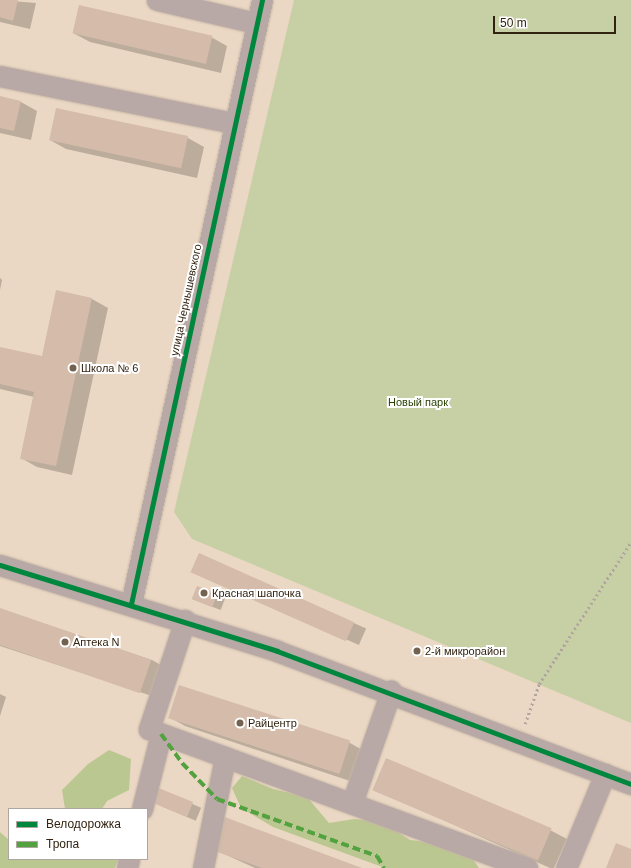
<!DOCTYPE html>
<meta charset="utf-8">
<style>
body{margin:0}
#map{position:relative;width:631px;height:868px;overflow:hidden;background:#ebd8c4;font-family:Arial,sans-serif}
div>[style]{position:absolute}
.green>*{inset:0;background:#c7cfa4}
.forest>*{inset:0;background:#bbc790}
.shadow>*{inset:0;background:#0003;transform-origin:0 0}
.building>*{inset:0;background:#d4bbaa;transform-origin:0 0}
.path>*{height:2.5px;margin-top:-1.25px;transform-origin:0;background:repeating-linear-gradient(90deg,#b1a39f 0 2px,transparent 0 5px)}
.roads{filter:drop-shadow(0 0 1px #c6b7a7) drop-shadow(0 0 1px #c6b7a7)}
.minor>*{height:21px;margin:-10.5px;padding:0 10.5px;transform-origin:10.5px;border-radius:10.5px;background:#b8a8a6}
.quiet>*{height:4px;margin-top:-2px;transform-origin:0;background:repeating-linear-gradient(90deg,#52a23f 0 8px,transparent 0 12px)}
.cycleway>*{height:5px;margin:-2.5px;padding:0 2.5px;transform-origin:2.5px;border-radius:2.5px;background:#00873e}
.dots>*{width:11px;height:11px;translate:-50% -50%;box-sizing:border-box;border:2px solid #fff;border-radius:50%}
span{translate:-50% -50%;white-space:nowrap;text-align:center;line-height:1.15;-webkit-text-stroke:4px #fff;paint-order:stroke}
.street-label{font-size:11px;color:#322311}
.poi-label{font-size:11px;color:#322311}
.left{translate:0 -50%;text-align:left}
.park-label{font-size:11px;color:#2a4103}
.legend{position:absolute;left:8px;top:808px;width:140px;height:52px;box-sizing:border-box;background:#fff;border:1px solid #ada7a0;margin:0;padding:5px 7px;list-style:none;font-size:12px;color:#322311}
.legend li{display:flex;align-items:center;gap:8px;height:20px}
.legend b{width:20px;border:1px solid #ada7a0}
.scale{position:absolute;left:493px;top:16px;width:123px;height:18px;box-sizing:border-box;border:2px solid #322311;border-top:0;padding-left:5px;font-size:12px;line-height:14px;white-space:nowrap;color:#322311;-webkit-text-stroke:3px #fff;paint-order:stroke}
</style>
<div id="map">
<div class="green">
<i style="clip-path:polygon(294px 0,631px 0,631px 723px,192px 539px,174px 512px)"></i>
</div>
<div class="forest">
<i style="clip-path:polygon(109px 750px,131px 759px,129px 790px,107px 801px,102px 809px,65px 809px,62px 790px,88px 764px)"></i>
<i style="clip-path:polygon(242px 776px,273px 789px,307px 797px,329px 823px,354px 819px,380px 821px,410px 840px,442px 844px,470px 855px,479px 868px,385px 868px,273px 827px,241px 808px,232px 788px)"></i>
<i style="clip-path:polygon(0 832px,9px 840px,9px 859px,118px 860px,115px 868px,0 868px)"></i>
</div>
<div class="shadow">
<i style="clip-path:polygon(0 0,36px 3px,30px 29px,0 22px)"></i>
<i style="clip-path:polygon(73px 33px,211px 37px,227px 46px,221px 73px,90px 42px)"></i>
<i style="clip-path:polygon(0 97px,21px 102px,37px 111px,31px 140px,0 133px)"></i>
<i style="clip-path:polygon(188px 138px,204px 147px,197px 178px,66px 149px,50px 140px)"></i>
<i style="clip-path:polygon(0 278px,2px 280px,0 290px)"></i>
<i style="clip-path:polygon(57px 291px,92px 299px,108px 308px,72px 475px,37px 467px,21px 458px,34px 397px,0 389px,0 348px,43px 357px)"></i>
<i style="left:199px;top:554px;width:183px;height:18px;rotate:24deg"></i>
<i style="left:197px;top:588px;width:30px;height:12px;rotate:21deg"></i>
<i style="clip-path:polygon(0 609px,152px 660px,168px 669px,158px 698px,0 646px)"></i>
<i style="clip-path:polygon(179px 686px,350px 743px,366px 752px,356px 783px,185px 726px,169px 717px)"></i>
<i style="clip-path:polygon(0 694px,6px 697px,0 716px)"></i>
<i style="left:157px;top:789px;width:48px;height:14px;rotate:23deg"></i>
<i style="clip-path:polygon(374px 789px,550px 830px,567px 839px,554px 868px,550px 868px)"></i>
<i style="clip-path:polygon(211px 848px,359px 868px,255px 868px)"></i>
</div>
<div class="building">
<i style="clip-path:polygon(0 0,18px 0,13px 21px,0 17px)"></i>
<i style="left:79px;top:5px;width:137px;height:29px;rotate:13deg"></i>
<i style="clip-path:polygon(0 96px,21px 101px,14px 131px,0 128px)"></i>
<i style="left:56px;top:108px;width:135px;height:33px;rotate:12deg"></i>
<i style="clip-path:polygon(56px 290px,92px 298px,56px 466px,20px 459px,34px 392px,0 384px,0 347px,42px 356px)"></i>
<i style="left:199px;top:553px;width:170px;height:21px;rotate:24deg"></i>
<i style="left:197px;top:586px;width:22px;height:14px;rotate:22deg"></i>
<i style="left:0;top:608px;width:160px;height:35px;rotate:19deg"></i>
<i style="left:179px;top:685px;width:180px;height:35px;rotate:18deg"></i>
<i style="left:386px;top:758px;width:180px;height:35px;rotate:23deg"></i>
<i style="left:156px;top:787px;width:40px;height:16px;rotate:22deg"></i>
<i style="clip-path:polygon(222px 816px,362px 868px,262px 868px,209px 849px)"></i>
<i style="clip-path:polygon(616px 843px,631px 849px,631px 868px,606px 868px)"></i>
</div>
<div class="path">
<i style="left:525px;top:724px;width:42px;rotate:-70.7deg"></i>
<i style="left:539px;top:684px;width:169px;rotate:-57.1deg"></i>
</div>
<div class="roads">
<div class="minor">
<i style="left:157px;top:0;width:102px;rotate:13.1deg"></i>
<i style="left:0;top:76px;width:239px;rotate:11.4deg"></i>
<i style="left:0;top:565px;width:290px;rotate:17.2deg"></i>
<i style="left:277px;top:651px;width:378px;rotate:20.6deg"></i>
<i style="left:131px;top:604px;width:618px;rotate:-77.76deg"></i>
<i style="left:185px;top:620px;width:115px;rotate:108.3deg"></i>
<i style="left:149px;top:729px;width:403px;rotate:20.2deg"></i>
<i style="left:352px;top:803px;width:119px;rotate:-70.8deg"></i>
<i style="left:142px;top:809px;width:77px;rotate:-75.8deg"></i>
<i style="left:127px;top:868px;width:9px;rotate:-77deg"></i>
<i style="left:203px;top:868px;width:113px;rotate:-78.8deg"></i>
<i style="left:566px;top:868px;width:102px;rotate:-67.5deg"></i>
</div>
</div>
<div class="quiet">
<i style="left:161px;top:734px;width:36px;rotate:54deg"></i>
<i style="left:182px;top:763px;width:50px;rotate:45.8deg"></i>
<i style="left:217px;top:799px;width:170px;rotate:19.6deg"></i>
<i style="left:377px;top:856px;width:14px;rotate:60deg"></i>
</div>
<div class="cycleway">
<i style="left:0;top:565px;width:290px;rotate:17.2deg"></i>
<i style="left:277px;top:651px;width:378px;rotate:20.6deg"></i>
<i style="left:131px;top:604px;width:618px;rotate:-77.76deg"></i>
</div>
<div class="dots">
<i style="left:73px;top:368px;background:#736250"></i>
<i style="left:204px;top:593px;background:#736250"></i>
<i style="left:65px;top:642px;background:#736250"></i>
<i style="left:417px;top:651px;background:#736250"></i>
<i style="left:240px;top:723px;background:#736250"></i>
</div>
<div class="street-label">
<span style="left:186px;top:300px;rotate:-78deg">улица Чернышевского</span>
</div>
<div class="poi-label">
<span class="left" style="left:81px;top:368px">Школа № 6</span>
<span class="left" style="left:212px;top:593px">Красная шапочка</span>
<span class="left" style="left:73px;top:642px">Аптека N</span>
<span class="left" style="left:425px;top:651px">2-й микрорайон</span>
<span class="left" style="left:248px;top:723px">Райцентр</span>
</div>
<div class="park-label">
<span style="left:418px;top:402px">Новый парк</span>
</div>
<ul class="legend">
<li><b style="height:5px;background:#00873e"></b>Велодорожка</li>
<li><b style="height:5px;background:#52a23f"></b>Тропа</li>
</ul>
<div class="scale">50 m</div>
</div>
